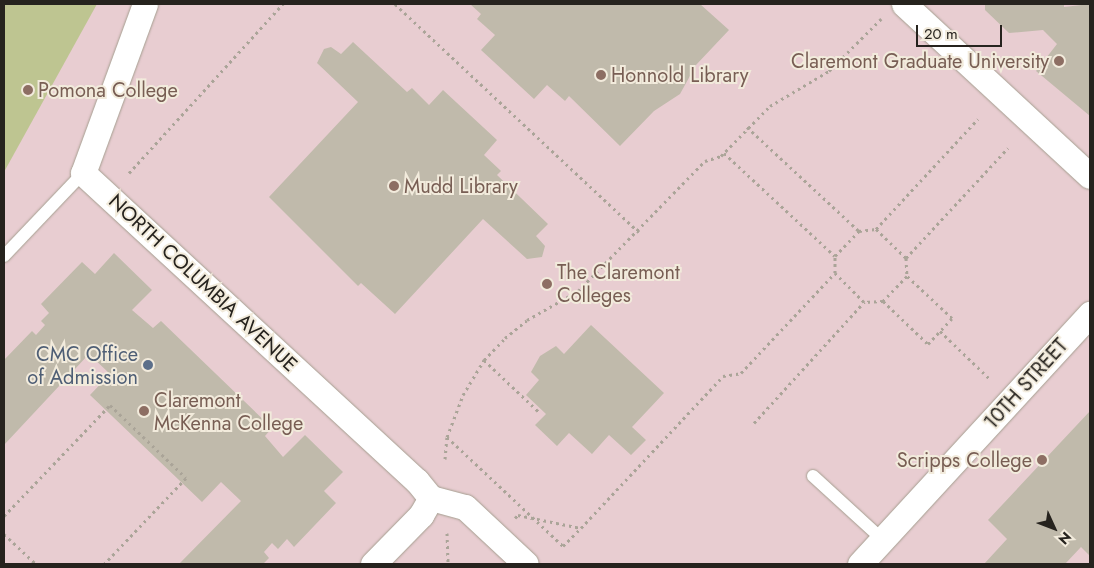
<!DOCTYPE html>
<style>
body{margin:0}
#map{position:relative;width:1094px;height:568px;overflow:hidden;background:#e5decf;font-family:Jost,sans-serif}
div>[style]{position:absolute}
.education>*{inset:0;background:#e8cdd1;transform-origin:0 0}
.green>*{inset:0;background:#bec591}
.building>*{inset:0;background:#c0baab}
.path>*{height:3px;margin-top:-1.5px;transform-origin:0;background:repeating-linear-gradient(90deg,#aaa498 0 2.5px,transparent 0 6.5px)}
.roads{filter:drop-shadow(0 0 1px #a59e90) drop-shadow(0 0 1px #a59e90)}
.lane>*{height:12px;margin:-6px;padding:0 6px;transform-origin:6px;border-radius:6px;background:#fff}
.street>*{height:25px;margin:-12.5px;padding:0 12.5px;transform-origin:12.5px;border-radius:12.5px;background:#fff}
.dots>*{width:14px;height:14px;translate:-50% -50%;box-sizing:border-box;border:2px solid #f2ebdc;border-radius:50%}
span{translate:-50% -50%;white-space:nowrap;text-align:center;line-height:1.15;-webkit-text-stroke:4px #f2ebdc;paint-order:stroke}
.education-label{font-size:20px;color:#785e54}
.right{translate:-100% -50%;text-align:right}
.left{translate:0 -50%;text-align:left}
.street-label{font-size:20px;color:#26231e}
.service-label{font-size:20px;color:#4e5e75}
.frame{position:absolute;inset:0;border:5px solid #26231e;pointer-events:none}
.north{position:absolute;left:1029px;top:503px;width:50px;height:50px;-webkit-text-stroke:4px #f2ebdc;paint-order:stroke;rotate:133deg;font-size:14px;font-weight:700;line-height:20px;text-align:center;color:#26231e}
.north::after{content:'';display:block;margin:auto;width:18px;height:22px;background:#26231e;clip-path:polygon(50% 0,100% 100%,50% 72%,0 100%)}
.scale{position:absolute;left:916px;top:25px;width:86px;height:22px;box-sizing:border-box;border:2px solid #26231e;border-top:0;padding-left:6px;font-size:15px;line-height:18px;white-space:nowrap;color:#26231e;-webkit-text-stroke:4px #f2ebdc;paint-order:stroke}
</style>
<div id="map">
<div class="education">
<i style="left:4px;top:4px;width:1086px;height:560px"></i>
</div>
<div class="green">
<i style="clip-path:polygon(4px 4px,97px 4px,4px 172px)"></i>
</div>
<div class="building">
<i style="clip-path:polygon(470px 4px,700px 4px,729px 30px,696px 65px,680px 94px,654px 111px,620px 146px,569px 96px,565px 101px,547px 85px,534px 99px,481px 50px,495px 35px,477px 19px,481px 14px)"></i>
<i style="clip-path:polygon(985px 4px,1064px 4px,1064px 7px,1090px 4px,1090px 116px,1036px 71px,1057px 44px,1043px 30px,1009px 33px,985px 10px)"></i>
<i style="clip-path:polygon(353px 42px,407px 92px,412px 88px,429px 105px,443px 90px,497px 140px,484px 155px,501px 171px,497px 175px,548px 224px,536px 236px,545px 246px,542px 257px,527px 259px,483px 219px,395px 314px,361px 283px,358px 286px,269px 197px,358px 102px,317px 63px,324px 49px,331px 47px,341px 54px)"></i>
<i style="clip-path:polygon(114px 253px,152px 290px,132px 310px,153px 328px,161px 321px,272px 428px,265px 436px,283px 457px,305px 435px,343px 472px,324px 491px,336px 503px,294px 547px,287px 539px,278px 549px,272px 543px,264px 552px,269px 558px,263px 564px,179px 564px,241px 501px,221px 482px,202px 502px,90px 395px,110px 374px,89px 354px,4px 445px,4px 360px,32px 331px,36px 335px,45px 325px,41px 321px,49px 313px,41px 304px,82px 262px,95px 274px)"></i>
<i style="clip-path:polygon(591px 325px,664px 393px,632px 427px,646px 440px,631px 455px,609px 435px,592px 454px,569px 433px,557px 446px,535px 425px,546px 414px,526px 395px,539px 380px,531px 372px,540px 356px,556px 346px,564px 354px)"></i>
<i style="clip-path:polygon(1090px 411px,1090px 556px,1081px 547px,1065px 564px,984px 564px,1007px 539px,988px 520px)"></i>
</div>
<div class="path">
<i style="left:395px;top:4px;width:334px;rotate:43.1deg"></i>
<i style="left:747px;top:127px;width:153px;rotate:42.9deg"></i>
<i style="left:724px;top:153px;width:151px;rotate:42.9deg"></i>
<i style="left:129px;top:173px;width:229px;rotate:-47.7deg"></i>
<i style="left:876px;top:229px;width:42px;rotate:44deg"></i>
<i style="left:906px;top:258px;width:18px;rotate:87deg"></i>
<i style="left:907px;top:276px;width:35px;rotate:134deg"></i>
<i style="left:883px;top:301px;width:19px;rotate:177deg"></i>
<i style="left:864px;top:302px;width:41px;rotate:-135deg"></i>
<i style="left:835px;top:273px;width:17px;rotate:-90deg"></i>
<i style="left:835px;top:256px;width:35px;rotate:-46deg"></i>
<i style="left:859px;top:231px;width:17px;rotate:-7deg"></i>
<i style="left:876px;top:229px;width:150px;rotate:-47.2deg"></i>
<i style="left:906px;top:258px;width:150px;rotate:-47.2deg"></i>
<i style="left:883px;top:301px;width:62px;rotate:43.7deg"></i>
<i style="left:928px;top:344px;width:35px;rotate:-47deg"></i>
<i style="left:952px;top:318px;width:62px;rotate:-137deg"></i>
<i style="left:940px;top:331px;width:71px;rotate:43.9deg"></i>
<i style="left:484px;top:360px;width:77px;rotate:43.4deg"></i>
<i style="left:754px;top:423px;width:164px;rotate:-47.7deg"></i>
<i style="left:447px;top:437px;width:159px;rotate:43.2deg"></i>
<i style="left:563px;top:546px;width:24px;rotate:-45deg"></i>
<i style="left:445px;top:459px;width:22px;rotate:-85deg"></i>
<i style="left:447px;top:437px;width:45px;rotate:-69.1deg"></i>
<i style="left:463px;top:395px;width:41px;rotate:-59deg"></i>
<i style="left:484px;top:360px;width:30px;rotate:-46deg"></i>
<i style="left:505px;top:338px;width:28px;rotate:-39deg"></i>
<i style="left:527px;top:320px;width:59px;rotate:-29.6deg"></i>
<i style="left:578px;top:291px;width:182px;rotate:-45.7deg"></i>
<i style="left:705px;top:161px;width:17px;rotate:-17deg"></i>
<i style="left:721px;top:156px;width:70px;rotate:-45.6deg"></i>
<i style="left:770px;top:106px;width:69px;rotate:-30.7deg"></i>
<i style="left:829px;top:71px;width:74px;rotate:-45deg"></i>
<i style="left:4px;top:516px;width:153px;rotate:-46.3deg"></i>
<i style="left:110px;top:405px;width:105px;rotate:43.8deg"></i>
<i style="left:186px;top:478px;width:119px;rotate:133.6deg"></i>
<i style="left:515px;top:518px;width:4px;rotate:-45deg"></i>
<i style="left:518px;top:515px;width:64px;rotate:11.7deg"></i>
<i style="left:581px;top:528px;width:208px;rotate:-46.9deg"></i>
<i style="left:723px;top:376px;width:18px;rotate:-9deg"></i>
<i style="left:741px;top:373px;width:137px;rotate:-46.8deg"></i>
<i style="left:447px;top:533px;width:31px;rotate:88deg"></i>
<i style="left:4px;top:534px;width:44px;rotate:43.2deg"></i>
</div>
<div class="roads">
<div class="lane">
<i style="left:4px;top:256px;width:115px;rotate:-46.4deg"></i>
<i style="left:813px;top:476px;width:95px;rotate:42.4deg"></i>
</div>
<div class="street">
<i style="left:145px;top:4px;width:180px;rotate:110.1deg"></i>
<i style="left:83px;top:173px;width:454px;rotate:42.7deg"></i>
<i style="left:417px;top:481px;width:22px;rotate:51deg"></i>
<i style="left:431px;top:498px;width:35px;rotate:15deg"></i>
<i style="left:465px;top:507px;width:83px;rotate:43.1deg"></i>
<i style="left:904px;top:4px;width:253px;rotate:42.8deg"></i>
<i style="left:373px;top:564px;width:69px;rotate:-45.6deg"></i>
<i style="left:421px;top:515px;width:20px;rotate:-60deg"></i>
<i style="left:860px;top:564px;width:340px;rotate:-47.4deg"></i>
</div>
</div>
<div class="dots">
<i style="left:1059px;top:61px;background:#8d6e63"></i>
<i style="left:601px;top:75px;background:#8d6e63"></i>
<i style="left:28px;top:90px;background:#8d6e63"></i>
<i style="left:394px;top:186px;background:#8d6e63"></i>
<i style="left:547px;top:284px;background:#8d6e63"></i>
<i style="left:148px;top:365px;background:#5c6f8a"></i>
<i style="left:144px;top:411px;background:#8d6e63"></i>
<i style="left:1042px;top:460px;background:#8d6e63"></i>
</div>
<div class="education-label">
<span class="right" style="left:1049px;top:61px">Claremont Graduate University</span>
<span class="left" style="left:611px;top:75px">Honnold Library</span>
<span class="left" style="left:38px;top:90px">Pomona College</span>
<span class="left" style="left:404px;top:186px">Mudd Library</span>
<span class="left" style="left:557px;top:284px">The Claremont<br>Colleges</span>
<span class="left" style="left:154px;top:412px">Claremont<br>McKenna College</span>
<span class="right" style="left:1032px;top:460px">Scripps College</span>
</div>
<div class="street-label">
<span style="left:203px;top:283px;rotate:43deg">NORTH COLUMBIA AVENUE</span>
<span style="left:1026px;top:384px;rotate:-48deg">10TH STREET</span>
</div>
<div class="service-label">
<span class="right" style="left:138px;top:366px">CMC Office<br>of Admission</span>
</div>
<div class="frame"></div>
<div class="north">N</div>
<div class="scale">20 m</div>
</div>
